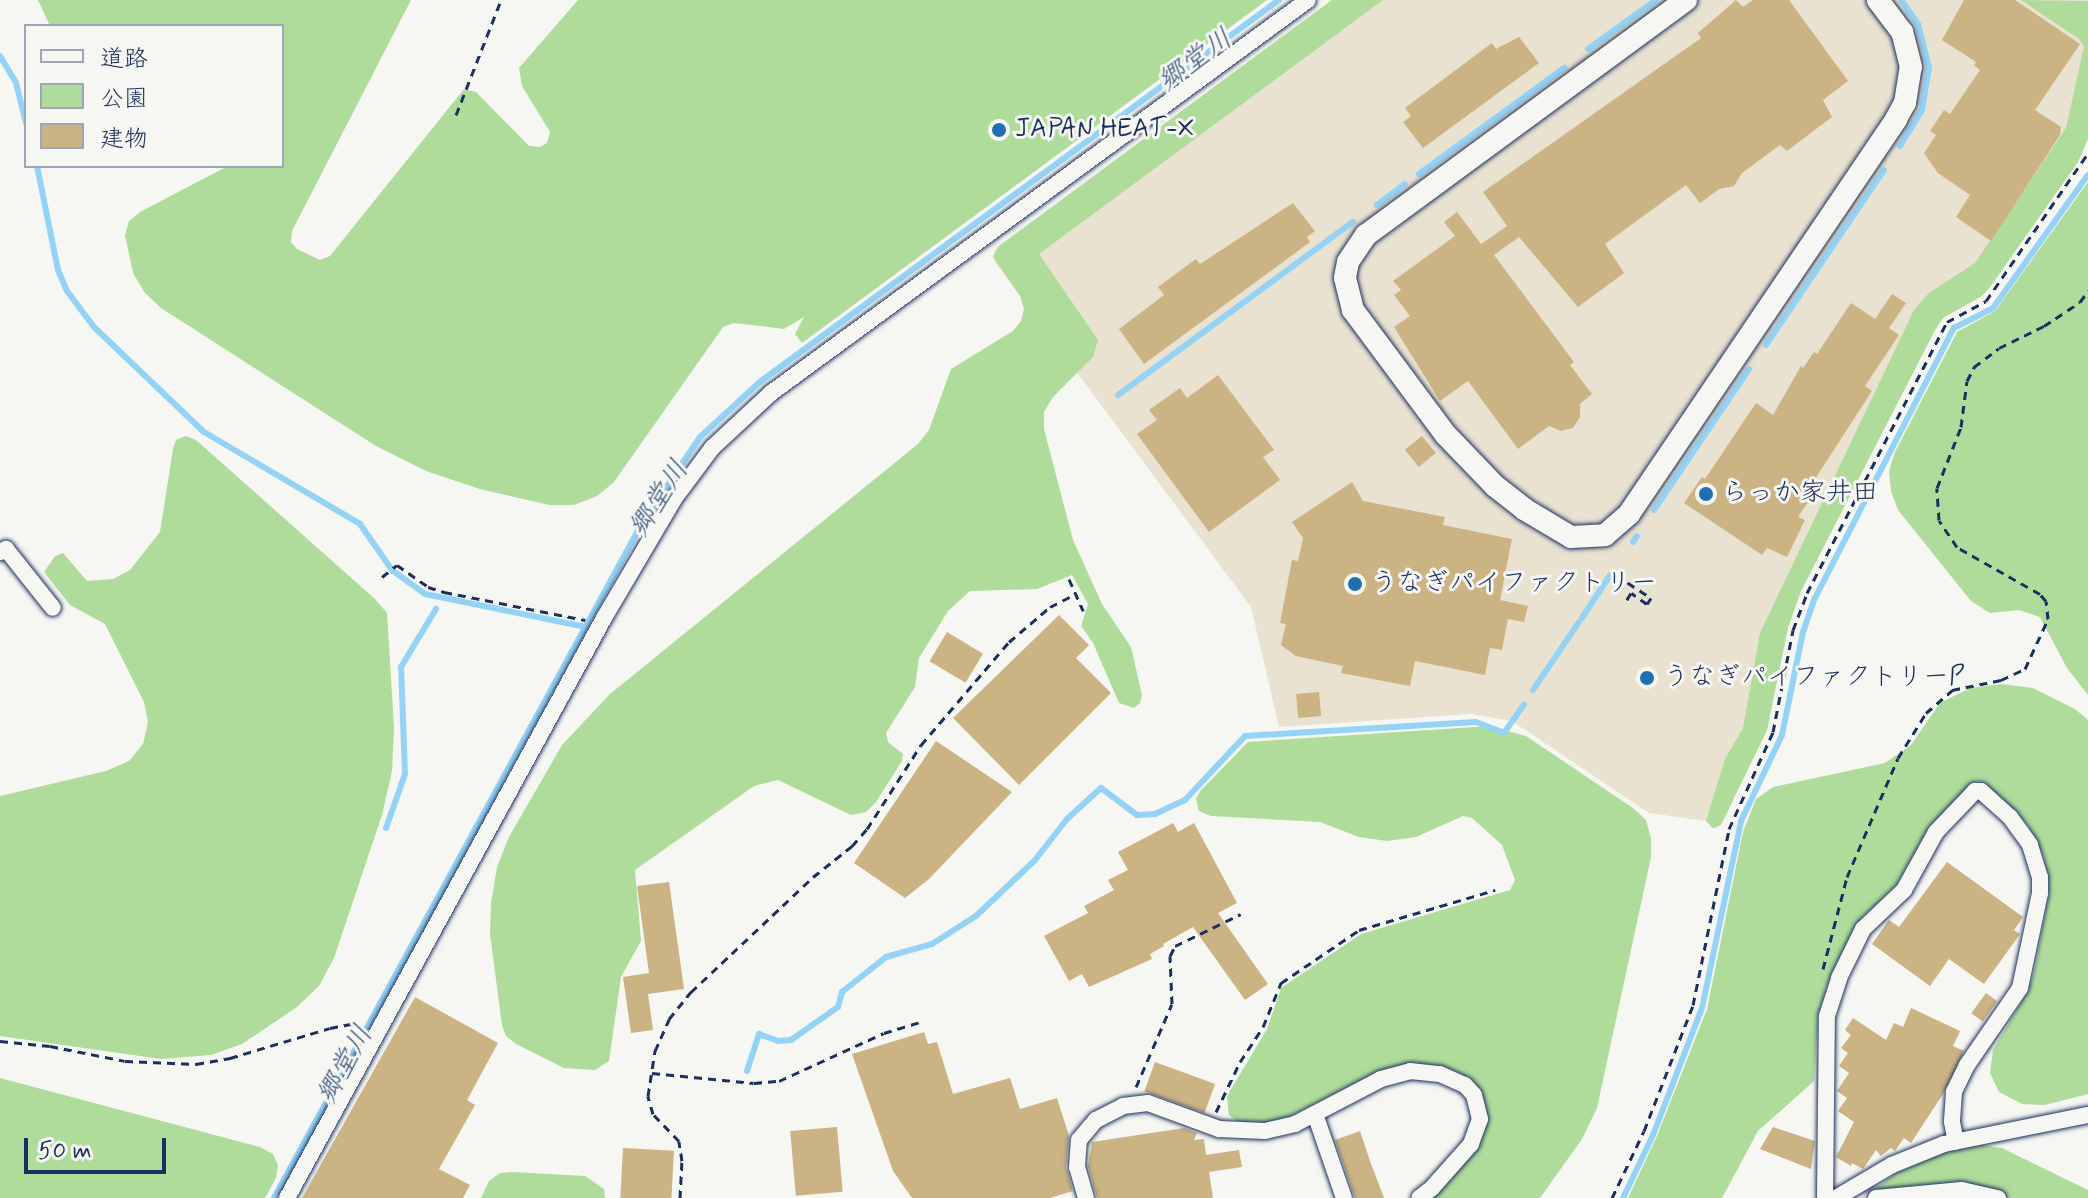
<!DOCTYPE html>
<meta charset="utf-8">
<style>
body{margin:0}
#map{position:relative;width:2088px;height:1198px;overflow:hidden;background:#f6f6f2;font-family:Mynerve,"Klee One",sans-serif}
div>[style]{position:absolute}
.built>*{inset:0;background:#e9e2d1}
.green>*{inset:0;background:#afdc9a}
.stream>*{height:6px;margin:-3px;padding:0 3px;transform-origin:3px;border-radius:3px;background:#95d3f6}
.building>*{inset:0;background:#cbb383;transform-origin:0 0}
.path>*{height:3px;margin-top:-1.5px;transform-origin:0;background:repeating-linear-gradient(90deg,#1b2f5e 0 8px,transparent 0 14px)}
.roads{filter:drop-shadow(0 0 2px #1b2f5e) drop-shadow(0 0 2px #1b2f5e)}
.street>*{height:16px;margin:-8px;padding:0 8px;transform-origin:8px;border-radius:8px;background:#f6f6f2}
.secondary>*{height:22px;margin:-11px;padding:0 11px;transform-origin:11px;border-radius:11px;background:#f6f6f2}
.dots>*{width:22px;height:22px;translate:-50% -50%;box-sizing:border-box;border:4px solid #f6f6f2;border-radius:50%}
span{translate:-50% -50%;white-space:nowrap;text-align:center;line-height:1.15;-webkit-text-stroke:6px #f6f6f2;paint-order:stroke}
.poi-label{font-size:26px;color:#1b2f5e}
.left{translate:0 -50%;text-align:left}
.water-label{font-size:28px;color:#3a5884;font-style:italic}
.legend{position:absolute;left:24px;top:24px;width:260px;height:144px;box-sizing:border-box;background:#f6f6f2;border:2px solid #9ea6b7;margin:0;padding:10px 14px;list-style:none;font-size:24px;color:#1b2f5e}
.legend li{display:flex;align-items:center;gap:16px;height:40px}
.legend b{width:40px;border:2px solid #9ea6b7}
.scale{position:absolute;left:24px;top:1138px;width:142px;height:36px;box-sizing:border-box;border:4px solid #1b2f5e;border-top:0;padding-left:10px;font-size:24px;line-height:28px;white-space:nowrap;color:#1b2f5e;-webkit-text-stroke:6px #f6f6f2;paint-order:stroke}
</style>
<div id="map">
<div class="built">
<i style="clip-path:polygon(1332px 0,2088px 0,2088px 139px,2078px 162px,1982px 296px,1943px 318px,1935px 330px,1801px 591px,1788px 628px,1767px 730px,1718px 828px,1712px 828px,1706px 821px,1649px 813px,1512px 721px,1471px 714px,1279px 727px,1251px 607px,995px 262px,994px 251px,999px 246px)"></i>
</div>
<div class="green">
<i style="clip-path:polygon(38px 0,411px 0,292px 231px,291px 242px,297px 249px,320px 260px,330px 256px,464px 89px,476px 92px,529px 146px,540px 147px,547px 143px,550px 132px,522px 86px,519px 68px,578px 0,1267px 0,802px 343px,795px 334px,804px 317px,784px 329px,734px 323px,723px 327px,614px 482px,597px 496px,574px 505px,549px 505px,480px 489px,426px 471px,376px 446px,161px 308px,145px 293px,133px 273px,125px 235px,129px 221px,140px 212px,228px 166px,282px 166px,282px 26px,50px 26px)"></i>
<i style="clip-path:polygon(1332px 0,1383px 0,1039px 254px,1098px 340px,1093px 357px,1053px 397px,1044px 412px,1044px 429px,1073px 540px,1102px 604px,1131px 647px,1142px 695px,1140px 703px,1134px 708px,1119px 703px,1093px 643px,1081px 626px,1088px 604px,1072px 575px,1037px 589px,970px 591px,948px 611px,919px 658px,915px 687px,886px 733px,888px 742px,903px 754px,902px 761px,876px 802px,866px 812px,851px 815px,778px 780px,754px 786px,635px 870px,641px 941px,621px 977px,609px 1061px,595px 1070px,564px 1068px,516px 1044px,506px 1036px,502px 1025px,490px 934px,491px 903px,497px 867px,509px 837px,562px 745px,610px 694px,918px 444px,929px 430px,951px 369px,1013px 331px,1021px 321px,1024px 309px,1020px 296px,993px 257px,999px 246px)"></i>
<i style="clip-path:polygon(2021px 0,2088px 1px,2088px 139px,2078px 162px,1990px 287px,1982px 296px,1943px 318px,1935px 330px,1801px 591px,1788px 628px,1767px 730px,1721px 825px,1713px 828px,1706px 821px,1725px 759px,1743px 728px,1760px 633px,1914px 310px,1929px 293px,1975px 263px,2066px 128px,2084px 46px,2079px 39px)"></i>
<i style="clip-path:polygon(2088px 182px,2088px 695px,2067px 668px,2040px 617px,2019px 610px,1990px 613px,1971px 601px,1898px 510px,1891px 491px,1889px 471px,1895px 452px,1957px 332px,1995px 311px)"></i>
<i style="clip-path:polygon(186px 436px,196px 440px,375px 599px,387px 613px,394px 728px,392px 771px,382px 815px,334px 958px,319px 986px,297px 1007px,242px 1044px,211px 1055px,161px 1059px,0 1036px,0 796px,106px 771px,129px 761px,143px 744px,148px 722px,144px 702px,105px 624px,70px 605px,44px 572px,55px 556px,63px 553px,87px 581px,113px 579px,130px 570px,160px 532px,173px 449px,176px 440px)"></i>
<i style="clip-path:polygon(2002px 684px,2033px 688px,2075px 709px,2088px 720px,2088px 1094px,2045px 1105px,2022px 1104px,1999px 1092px,1990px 1073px,1993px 1050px,2028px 991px,2034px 973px,2049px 894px,2048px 876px,2044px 857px,2028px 825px,1986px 784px,1978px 781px,1970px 784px,1929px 827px,1897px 884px,1856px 924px,1831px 975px,1818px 1015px,1814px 1081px,1758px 1131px,1722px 1198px,1628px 1198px,1657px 1136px,1707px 1009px,1743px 832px,1756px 799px,1773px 787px,1885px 763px,1911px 745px,1940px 703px,1970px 688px)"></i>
<i style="clip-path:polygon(1490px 726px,1526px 736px,1633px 808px,1646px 820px,1651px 838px,1651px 857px,1597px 1108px,1582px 1139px,1540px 1198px,1431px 1198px,1477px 1148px,1487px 1120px,1479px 1091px,1441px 1068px,1409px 1065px,1378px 1072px,1278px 1122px,1250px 1125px,1237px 1121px,1229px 1115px,1227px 1096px,1267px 1029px,1281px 988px,1361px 934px,1510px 890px,1515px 880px,1502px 845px,1472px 818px,1463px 816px,1416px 837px,1387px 841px,1359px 837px,1320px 822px,1211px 816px,1199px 811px,1196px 799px,1201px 790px,1248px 742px)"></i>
<i style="clip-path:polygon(0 1078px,260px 1147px,273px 1154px,278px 1165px,276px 1178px,265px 1198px,0 1198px)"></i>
<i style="clip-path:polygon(1982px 1145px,2002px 1148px,2088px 1190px,2088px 1198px,2009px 1198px,1985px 1189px,1879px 1191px,1876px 1188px,1896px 1173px,1946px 1152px)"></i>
<i style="clip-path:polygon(513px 1172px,585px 1176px,604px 1189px,605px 1198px,481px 1198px,489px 1181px,500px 1173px)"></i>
</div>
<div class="stream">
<i style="left:1588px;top:49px;width:84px;rotate:-35.8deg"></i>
<i style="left:0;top:56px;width:31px;rotate:59deg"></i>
<i style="left:16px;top:83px;width:41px;rotate:76deg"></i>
<i style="left:1900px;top:146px;width:42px;rotate:-58.6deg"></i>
<i style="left:1922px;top:110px;width:44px;rotate:-80.8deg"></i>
<i style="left:1929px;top:67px;width:44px;rotate:-104.3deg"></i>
<i style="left:1918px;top:24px;width:29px;rotate:-125deg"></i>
<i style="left:37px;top:166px;width:106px;rotate:78.6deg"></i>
<i style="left:58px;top:270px;width:23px;rotate:67deg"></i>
<i style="left:67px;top:291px;width:45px;rotate:53.1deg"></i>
<i style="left:94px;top:327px;width:152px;rotate:43.7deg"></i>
<i style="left:204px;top:432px;width:181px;rotate:30.5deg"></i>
<i style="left:360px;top:524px;width:56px;rotate:55.2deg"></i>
<i style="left:392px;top:570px;width:41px;rotate:36deg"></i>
<i style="left:425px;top:594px;width:164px;rotate:11.6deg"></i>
<i style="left:1419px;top:174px;width:180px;rotate:-36.2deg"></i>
<i style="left:1377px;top:205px;width:35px;rotate:-37deg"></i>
<i style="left:1766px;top:345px;width:211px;rotate:-56deg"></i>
<i style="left:1118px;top:395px;width:292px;rotate:-36.4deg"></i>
<i style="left:1654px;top:510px;width:170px;rotate:-56deg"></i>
<i style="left:1633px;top:542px;width:7px;rotate:-56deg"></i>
<i style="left:1582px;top:618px;width:51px;rotate:-56.9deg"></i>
<i style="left:1533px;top:690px;width:82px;rotate:-55.9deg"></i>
<i style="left:386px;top:828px;width:57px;rotate:-70.6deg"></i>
<i style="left:405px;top:774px;width:107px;rotate:-92.1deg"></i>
<i style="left:401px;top:667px;width:68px;rotate:-58.9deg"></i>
<i style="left:747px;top:1071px;width:39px;rotate:-72deg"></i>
<i style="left:759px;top:1034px;width:20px;rotate:20deg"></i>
<i style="left:778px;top:1041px;width:13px;rotate:-4deg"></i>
<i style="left:791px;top:1040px;width:57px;rotate:-35.1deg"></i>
<i style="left:838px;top:1007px;width:16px;rotate:-75deg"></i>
<i style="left:842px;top:992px;width:56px;rotate:-38.5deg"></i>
<i style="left:886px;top:957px;width:48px;rotate:-15.8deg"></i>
<i style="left:932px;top:944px;width:52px;rotate:-32.5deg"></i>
<i style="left:976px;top:916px;width:81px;rotate:-43.5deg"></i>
<i style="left:1035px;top:860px;width:52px;rotate:-52deg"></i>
<i style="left:1067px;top:819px;width:46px;rotate:-42.4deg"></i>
<i style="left:1101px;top:788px;width:45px;rotate:36.9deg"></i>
<i style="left:1137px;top:815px;width:18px;rotate:-3deg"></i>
<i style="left:1155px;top:814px;width:33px;rotate:-25deg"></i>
<i style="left:1185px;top:800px;width:88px;rotate:-46.8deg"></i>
<i style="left:1245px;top:736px;width:231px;rotate:-3.5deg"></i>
<i style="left:1476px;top:722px;width:30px;rotate:21deg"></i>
<i style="left:1504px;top:733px;width:35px;rotate:-55deg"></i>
<i style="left:274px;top:1198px;width:769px;rotate:-61.4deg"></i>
<i style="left:642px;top:523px;width:104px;rotate:-56deg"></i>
<i style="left:700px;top:437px;width:83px;rotate:-42.6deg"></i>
<i style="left:761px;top:381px;width:643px;rotate:-36.34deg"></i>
<i style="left:1623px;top:1198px;width:70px;rotate:-64.5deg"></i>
<i style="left:1653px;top:1135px;width:136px;rotate:-68.9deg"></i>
<i style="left:1702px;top:1008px;width:191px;rotate:-78.2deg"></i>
<i style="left:1741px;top:821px;width:95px;rotate:-64.5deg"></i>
<i style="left:1782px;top:735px;width:105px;rotate:-78.5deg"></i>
<i style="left:1803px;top:632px;width:36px;rotate:-71deg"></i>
<i style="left:1815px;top:598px;width:304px;rotate:-62.8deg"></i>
<i style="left:1954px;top:328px;width:44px;rotate:-27.1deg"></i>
<i style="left:1993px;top:308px;width:163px;rotate:-54.5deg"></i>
</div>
<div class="building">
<i style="clip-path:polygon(1736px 0,1743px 7px,1753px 0,1789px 0,1848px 81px,1823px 100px,1832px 117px,1787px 151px,1780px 145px,1742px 173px,1734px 186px,1719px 189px,1700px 203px,1686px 185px,1605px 244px,1624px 273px,1578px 307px,1519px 237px,1494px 255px,1574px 362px,1570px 365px,1592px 394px,1580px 404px,1580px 417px,1573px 428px,1561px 431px,1549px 426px,1518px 449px,1468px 381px,1440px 401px,1394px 327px,1410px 316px,1394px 295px,1401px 290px,1393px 281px,1455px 236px,1444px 222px,1457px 212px,1481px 244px,1507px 226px,1483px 192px,1701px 38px,1698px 33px)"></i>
<i style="clip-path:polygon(1964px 0,2015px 0,2080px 44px,2035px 110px,2061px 127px,2060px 135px,1991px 241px,1956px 217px,1970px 195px,1938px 173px,1924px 153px,1936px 135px,1930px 131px,1944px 110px,1950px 114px,1980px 70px,1974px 65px,1976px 62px,1942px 40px)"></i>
<i style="clip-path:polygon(1519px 37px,1539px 63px,1423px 148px,1403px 122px,1411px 116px,1405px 108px,1492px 43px,1496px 49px)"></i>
<i style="clip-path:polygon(1293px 203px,1315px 231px,1307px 237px,1310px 242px,1144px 364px,1119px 329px,1164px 295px,1158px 287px,1196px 259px,1200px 264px)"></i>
<i style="clip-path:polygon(1892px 294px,1906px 303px,1889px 328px,1899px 335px,1865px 386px,1872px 391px,1815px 479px,1819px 482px,1811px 493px,1813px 495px,1798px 517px,1805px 520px,1787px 557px,1767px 548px,1762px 555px,1684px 503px,1702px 477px,1705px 479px,1756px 403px,1773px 415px,1801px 366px,1803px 368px,1814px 352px,1817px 354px,1851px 303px,1875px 319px)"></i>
<i style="clip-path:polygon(1218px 375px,1274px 450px,1263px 457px,1280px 480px,1209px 532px,1137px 434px,1157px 420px,1149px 410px,1180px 388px,1187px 398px)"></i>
<i style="left:1422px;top:436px;width:22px;height:22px;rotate:51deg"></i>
<i style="clip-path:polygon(1352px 482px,1363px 501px,1445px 517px,1443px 525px,1512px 539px,1500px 600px,1528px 606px,1524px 622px,1508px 619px,1502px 650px,1490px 648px,1485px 675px,1415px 661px,1410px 686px,1341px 673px,1343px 666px,1296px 656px,1281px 645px,1286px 624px,1280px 623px,1292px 560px,1298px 561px,1303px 538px,1292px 522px)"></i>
<i style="clip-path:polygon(1059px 615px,1089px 645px,1076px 658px,1111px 693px,1019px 785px,953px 718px)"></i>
<i style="left:947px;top:632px;width:42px;height:34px;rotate:31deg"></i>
<i style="left:1319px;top:692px;width:24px;height:23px;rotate:85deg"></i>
<i style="clip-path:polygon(936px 741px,1012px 792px,929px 879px,905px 898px,854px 863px)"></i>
<i style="clip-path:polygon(1173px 823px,1178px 832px,1194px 823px,1237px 903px,1218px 913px,1268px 984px,1245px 1000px,1193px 927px,1163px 944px,1164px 946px,1150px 954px,1152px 959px,1089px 987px,1082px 974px,1069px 981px,1044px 936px,1088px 913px,1084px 906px,1114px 890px,1108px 880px,1128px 870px,1118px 852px)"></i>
<i style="clip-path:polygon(1947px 862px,2023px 917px,2014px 930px,2020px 934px,1984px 984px,1949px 959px,1930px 986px,1872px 944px,1889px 920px,1899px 927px)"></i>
<i style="clip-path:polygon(669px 882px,684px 989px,648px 994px,653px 1030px,631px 1033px,623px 977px,649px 973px,637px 886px)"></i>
<i style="left:1986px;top:993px;width:14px;height:25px;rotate:36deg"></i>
<i style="clip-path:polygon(415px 997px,498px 1043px,467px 1100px,475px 1105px,439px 1169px,470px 1185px,463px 1198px,302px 1198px)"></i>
<i style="clip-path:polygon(1911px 1008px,1960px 1031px,1953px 1046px,1964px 1051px,1943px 1094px,1911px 1143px,1904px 1138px,1895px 1151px,1891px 1148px,1881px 1156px,1876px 1150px,1863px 1169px,1852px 1163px,1851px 1166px,1836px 1157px,1854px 1122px,1838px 1111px,1847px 1098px,1837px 1091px,1849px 1073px,1839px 1066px,1848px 1053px,1841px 1048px,1851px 1035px,1845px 1030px,1853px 1018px,1886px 1040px,1894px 1023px,1903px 1027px)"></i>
<i style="clip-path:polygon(924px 1032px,928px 1044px,937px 1042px,953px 1094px,1010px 1078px,1020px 1109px,1057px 1098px,1069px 1136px,1066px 1167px,1073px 1191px,1050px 1198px,912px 1198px,893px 1171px,852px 1054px)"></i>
<i style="left:1155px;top:1062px;width:64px;height:31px;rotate:20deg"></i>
<i style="left:837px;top:1127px;width:65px;height:47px;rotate:85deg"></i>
<i style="clip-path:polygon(1773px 1127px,1815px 1141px,1811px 1169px,1760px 1149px)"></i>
<i style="clip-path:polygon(1184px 1128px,1197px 1133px,1194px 1140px,1204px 1139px,1206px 1155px,1239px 1150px,1242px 1167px,1209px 1172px,1213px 1198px,1097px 1198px,1088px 1166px,1092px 1142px)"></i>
<i style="clip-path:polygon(1360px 1131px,1370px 1161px,1384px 1198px,1355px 1198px,1335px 1140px)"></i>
<i style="left:623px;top:1148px;width:51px;height:50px;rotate:3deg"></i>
</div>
<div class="path">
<i style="left:456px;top:115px;width:123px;rotate:-68.6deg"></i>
<i style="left:1616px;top:575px;width:42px;rotate:33.3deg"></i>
<i style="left:1651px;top:598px;width:7px;rotate:124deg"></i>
<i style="left:1647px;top:604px;width:19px;rotate:-145deg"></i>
<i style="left:1631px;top:593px;width:9px;rotate:122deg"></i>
<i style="left:382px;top:577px;width:19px;rotate:-39deg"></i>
<i style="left:397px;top:565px;width:38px;rotate:35deg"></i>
<i style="left:428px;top:587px;width:17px;rotate:17deg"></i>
<i style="left:444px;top:592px;width:144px;rotate:11.2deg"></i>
<i style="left:1069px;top:579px;width:35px;rotate:66deg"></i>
<i style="left:1823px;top:969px;width:95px;rotate:-75.4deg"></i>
<i style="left:1847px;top:877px;width:129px;rotate:-66.8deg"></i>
<i style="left:1898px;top:758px;width:53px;rotate:-58.1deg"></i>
<i style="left:1926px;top:713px;width:35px;rotate:-41deg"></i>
<i style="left:1952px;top:690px;width:50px;rotate:-11.5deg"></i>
<i style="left:2001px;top:680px;width:26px;rotate:-25deg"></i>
<i style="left:2025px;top:669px;width:55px;rotate:-65.3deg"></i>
<i style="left:2048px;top:619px;width:18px;rotate:-96deg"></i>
<i style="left:2046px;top:601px;width:9px;rotate:-131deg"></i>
<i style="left:2040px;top:594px;width:95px;rotate:-150.5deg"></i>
<i style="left:1957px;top:547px;width:32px;rotate:-124deg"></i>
<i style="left:1939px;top:520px;width:32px;rotate:-94deg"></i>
<i style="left:1937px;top:488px;width:66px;rotate:-68.5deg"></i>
<i style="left:1961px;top:427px;width:46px;rotate:-82.6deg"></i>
<i style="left:1967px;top:381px;width:16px;rotate:-63deg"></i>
<i style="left:1974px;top:367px;width:31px;rotate:-37deg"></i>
<i style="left:1999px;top:348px;width:50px;rotate:-26.1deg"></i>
<i style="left:2044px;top:326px;width:43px;rotate:-33.7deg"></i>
<i style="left:2080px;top:302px;width:14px;rotate:-54deg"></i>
<i style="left:0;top:1041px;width:50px;rotate:5.7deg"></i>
<i style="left:50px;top:1046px;width:76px;rotate:11.3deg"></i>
<i style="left:125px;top:1061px;width:71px;rotate:2.4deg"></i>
<i style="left:196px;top:1064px;width:35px;rotate:-10deg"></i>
<i style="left:230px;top:1058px;width:104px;rotate:-16.7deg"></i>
<i style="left:330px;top:1028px;width:21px;rotate:-11deg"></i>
<i style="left:351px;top:1024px;width:11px;rotate:15deg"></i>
<i style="left:652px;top:1073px;width:102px;rotate:5.6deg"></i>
<i style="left:754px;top:1083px;width:25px;rotate:-5deg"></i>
<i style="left:779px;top:1081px;width:115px;rotate:-24.6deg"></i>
<i style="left:884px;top:1033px;width:39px;rotate:-17deg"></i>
<i style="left:1136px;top:1087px;width:90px;rotate:-66.6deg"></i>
<i style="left:1172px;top:1004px;width:48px;rotate:-92.4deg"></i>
<i style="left:1170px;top:956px;width:11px;rotate:-63deg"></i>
<i style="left:1175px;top:946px;width:73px;rotate:-25.9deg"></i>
<i style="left:1216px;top:1112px;width:55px;rotate:-64.4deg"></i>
<i style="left:1240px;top:1062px;width:42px;rotate:-56.7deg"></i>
<i style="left:1263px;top:1027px;width:48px;rotate:-67.8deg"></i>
<i style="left:1281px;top:983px;width:94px;rotate:-34.2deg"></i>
<i style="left:1359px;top:930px;width:142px;rotate:-16.4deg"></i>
<i style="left:680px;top:1198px;width:37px;rotate:-87deg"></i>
<i style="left:682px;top:1161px;width:20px;rotate:-99deg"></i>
<i style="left:679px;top:1141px;width:37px;rotate:-134deg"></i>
<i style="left:653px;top:1114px;width:19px;rotate:-106deg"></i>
<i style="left:648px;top:1096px;width:46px;rotate:-81.2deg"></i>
<i style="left:655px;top:1051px;width:35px;rotate:-66deg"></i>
<i style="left:669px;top:1019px;width:35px;rotate:-51deg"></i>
<i style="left:691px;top:992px;width:168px;rotate:-43.3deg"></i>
<i style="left:813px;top:877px;width:50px;rotate:-38.5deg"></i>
<i style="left:852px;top:846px;width:23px;rotate:-49deg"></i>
<i style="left:867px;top:829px;width:100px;rotate:-57.3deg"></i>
<i style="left:921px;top:745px;width:135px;rotate:-49.5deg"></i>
<i style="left:1009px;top:642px;width:54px;rotate:-40.5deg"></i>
<i style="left:1050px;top:607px;width:28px;rotate:-27deg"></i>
<i style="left:1612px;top:1198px;width:74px;rotate:-64.5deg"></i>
<i style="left:1644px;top:1131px;width:135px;rotate:-68.7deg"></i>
<i style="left:1693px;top:1005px;width:180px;rotate:-78.4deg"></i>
<i style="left:1729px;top:829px;width:107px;rotate:-65.6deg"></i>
<i style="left:1773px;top:732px;width:104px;rotate:-78.9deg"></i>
<i style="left:1793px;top:630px;width:40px;rotate:-69deg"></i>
<i style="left:1807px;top:593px;width:305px;rotate:-62.7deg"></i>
<i style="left:1947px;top:322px;width:44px;rotate:-28.3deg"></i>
<i style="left:1986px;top:301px;width:180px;rotate:-55.4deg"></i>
</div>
<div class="roads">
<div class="street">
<i style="left:0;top:552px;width:7px;rotate:-27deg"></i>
<i style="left:6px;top:549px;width:75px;rotate:51.5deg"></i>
<i style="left:1315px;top:1114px;width:89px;rotate:71deg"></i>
<i style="left:287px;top:1198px;width:661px;rotate:-61.34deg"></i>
<i style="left:604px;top:618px;width:138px;rotate:-59.5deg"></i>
<i style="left:674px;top:499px;width:64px;rotate:-53.3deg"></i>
<i style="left:712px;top:448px;width:81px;rotate:-43deg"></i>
<i style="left:771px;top:393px;width:665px;rotate:-36.2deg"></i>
<i style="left:1086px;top:1198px;width:32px;rotate:-106deg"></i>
<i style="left:1077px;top:1167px;width:27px;rotate:-86deg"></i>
<i style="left:1079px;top:1140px;width:26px;rotate:-50deg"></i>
<i style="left:1096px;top:1120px;width:30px;rotate:-27deg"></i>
<i style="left:1123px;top:1106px;width:25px;rotate:-7deg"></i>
<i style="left:1148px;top:1103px;width:76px;rotate:20.1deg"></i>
<i style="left:1219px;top:1129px;width:46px;rotate:2.5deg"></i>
<i style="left:1265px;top:1131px;width:31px;rotate:-13deg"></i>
<i style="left:1295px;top:1124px;width:97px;rotate:-27.6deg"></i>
<i style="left:1381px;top:1079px;width:30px;rotate:-15deg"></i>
<i style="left:1410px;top:1071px;width:30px;rotate:6deg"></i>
<i style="left:1440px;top:1074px;width:27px;rotate:24deg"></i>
<i style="left:1465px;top:1085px;width:13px;rotate:48deg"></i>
<i style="left:1474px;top:1095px;width:25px;rotate:76deg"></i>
<i style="left:1480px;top:1119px;width:27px;rotate:110deg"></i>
<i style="left:1471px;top:1144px;width:59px;rotate:131.6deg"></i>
<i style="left:1432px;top:1188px;width:16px;rotate:142deg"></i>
<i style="left:1825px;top:1198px;width:182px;rotate:-89.4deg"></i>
<i style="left:1827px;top:1016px;width:40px;rotate:-72deg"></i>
<i style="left:1839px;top:978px;width:55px;rotate:-63.9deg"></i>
<i style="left:1863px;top:929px;width:57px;rotate:-43.6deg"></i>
<i style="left:1904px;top:890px;width:66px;rotate:-61.1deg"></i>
<i style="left:1936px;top:832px;width:57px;rotate:-46.4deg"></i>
<i style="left:1975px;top:791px;width:6px"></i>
<i style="left:1981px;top:791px;width:39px;rotate:42deg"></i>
<i style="left:2010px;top:817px;width:34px;rotate:54deg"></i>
<i style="left:2030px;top:845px;width:34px;rotate:73deg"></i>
<i style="left:2040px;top:877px;width:16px;rotate:90deg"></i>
<i style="left:2040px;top:893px;width:97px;rotate:101.9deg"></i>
<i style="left:2020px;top:988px;width:93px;rotate:124.5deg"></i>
<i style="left:1967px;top:1065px;width:30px;rotate:116deg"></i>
<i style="left:1954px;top:1092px;width:30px;rotate:94deg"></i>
<i style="left:1952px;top:1122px;width:20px;rotate:79deg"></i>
<i style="left:1836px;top:1198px;width:65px;rotate:-30.5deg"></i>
<i style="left:1892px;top:1165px;width:56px;rotate:-22deg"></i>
<i style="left:1944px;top:1144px;width:147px;rotate:-11.4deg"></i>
<i style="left:1876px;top:1198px;width:86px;rotate:-5.3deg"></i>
<i style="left:1962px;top:1190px;width:37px;rotate:13deg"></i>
</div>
<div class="secondary">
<i style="left:1686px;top:0;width:397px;rotate:143.7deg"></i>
<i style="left:1366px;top:235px;width:32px;rotate:124deg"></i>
<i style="left:1348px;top:262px;width:16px;rotate:101deg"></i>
<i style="left:1345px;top:278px;width:33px;rotate:76deg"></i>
<i style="left:1353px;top:310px;width:154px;rotate:53.4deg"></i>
<i style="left:1445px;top:434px;width:72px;rotate:46.1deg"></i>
<i style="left:1495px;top:486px;width:37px;rotate:38deg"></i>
<i style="left:1524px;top:509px;width:55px;rotate:30.8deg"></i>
<i style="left:1571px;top:537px;width:34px;rotate:-3deg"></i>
<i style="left:1605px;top:535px;width:32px;rotate:-41deg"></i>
<i style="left:1629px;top:514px;width:477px;rotate:-55.9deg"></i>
<i style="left:1896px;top:119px;width:18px;rotate:-61deg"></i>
<i style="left:1905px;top:103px;width:36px;rotate:-81deg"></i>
<i style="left:1911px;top:67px;width:36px;rotate:-104deg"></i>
<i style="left:1902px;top:32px;width:40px;rotate:-127deg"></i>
</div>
</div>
<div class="dots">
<i style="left:999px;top:130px;background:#1f6fb2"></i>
<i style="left:1706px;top:494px;background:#1f6fb2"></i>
<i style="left:1355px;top:584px;background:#1f6fb2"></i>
<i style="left:1647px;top:678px;background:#1f6fb2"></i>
</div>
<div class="poi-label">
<span class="left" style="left:1015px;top:130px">JAPAN HEAT-X</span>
<span class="left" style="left:1722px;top:494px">らっか家井田</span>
<span class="left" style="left:1371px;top:584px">うなぎパイファクトリー</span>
<span class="left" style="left:1663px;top:678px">うなぎパイファクトリーP</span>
</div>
<div class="water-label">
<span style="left:1196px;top:61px;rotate:-36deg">郷堂川</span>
<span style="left:660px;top:499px;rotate:-57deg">郷堂川</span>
<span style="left:346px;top:1065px;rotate:-61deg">郷堂川</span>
</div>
<ul class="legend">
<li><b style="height:10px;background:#f6f6f2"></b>道路</li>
<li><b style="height:22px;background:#afdc9a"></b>公園</li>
<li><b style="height:22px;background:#cbb383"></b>建物</li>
</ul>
<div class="scale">50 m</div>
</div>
